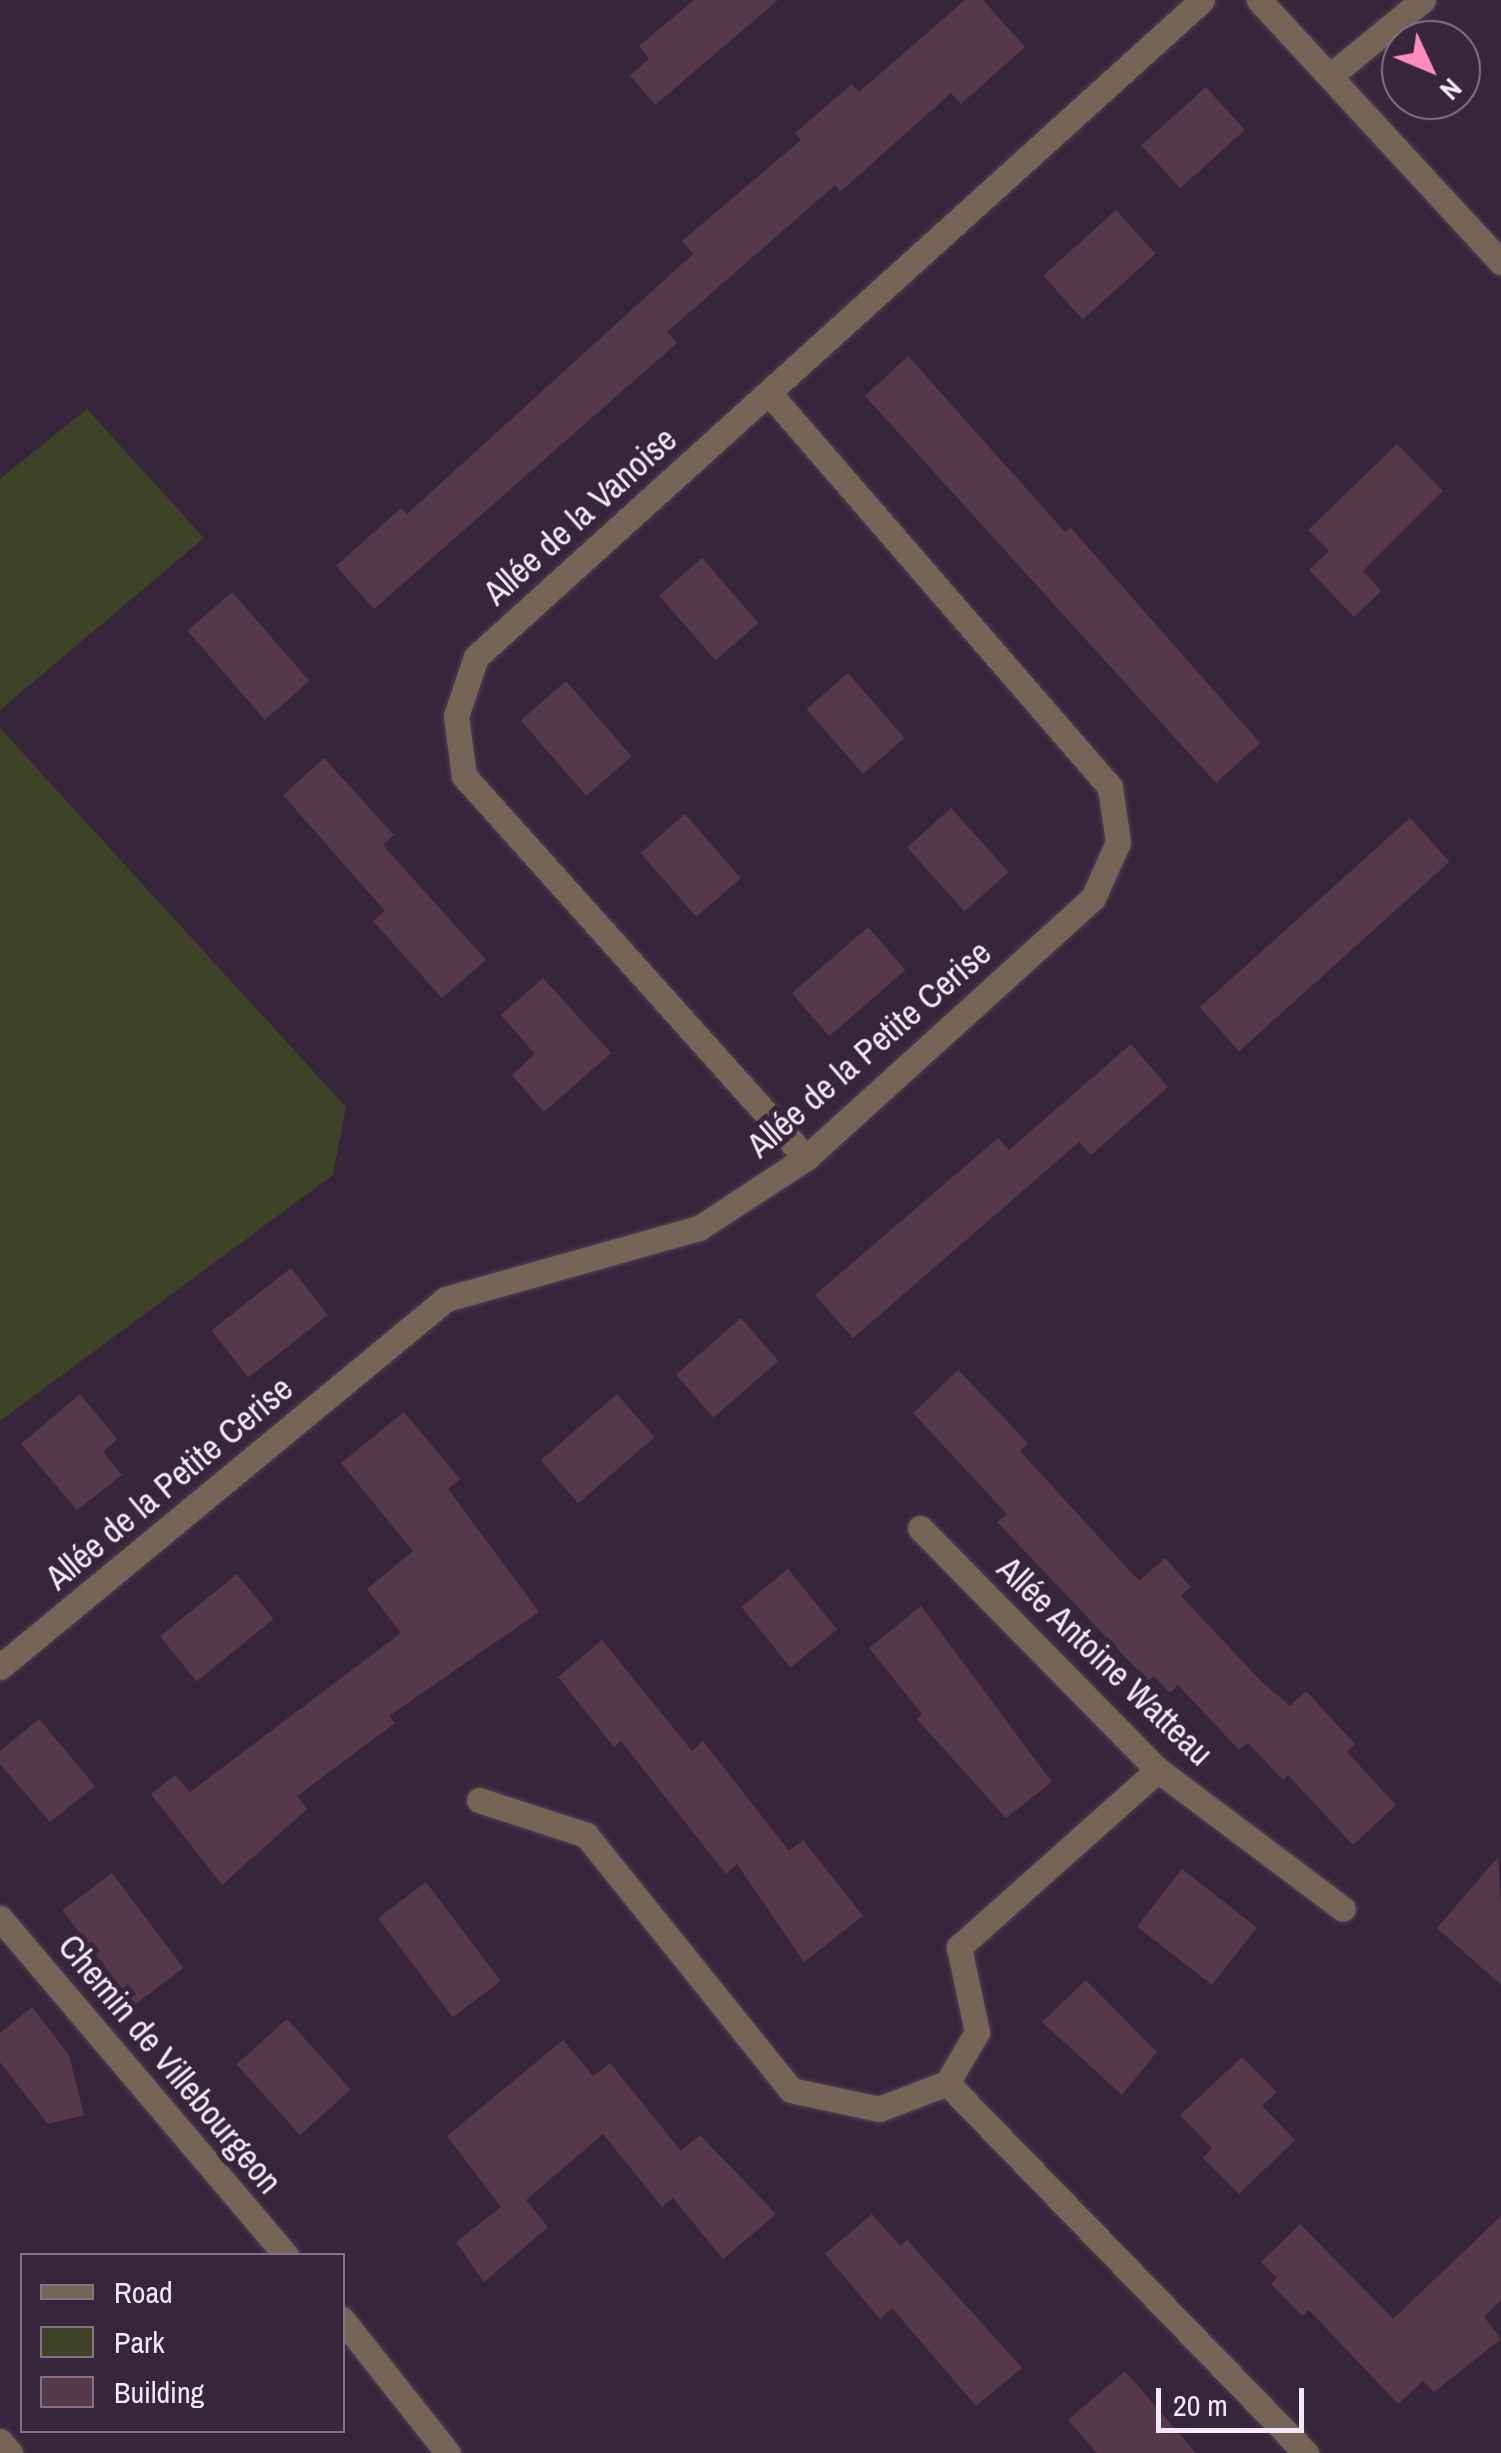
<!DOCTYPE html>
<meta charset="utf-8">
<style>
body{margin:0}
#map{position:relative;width:1501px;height:2453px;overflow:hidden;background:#37253b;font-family:"Archivo Narrow",sans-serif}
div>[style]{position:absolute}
.green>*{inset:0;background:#3e4227}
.building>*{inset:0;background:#553949;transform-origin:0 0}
.roads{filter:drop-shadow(0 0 2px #524055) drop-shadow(0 0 2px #524055)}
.minor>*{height:25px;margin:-12.5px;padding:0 12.5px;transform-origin:12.5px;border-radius:12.5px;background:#766456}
span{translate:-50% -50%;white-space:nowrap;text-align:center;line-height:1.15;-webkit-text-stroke:10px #37253b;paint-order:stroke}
.street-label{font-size:35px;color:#f5e9f7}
.legend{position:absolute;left:20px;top:2253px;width:325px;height:180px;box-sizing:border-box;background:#37253b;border:2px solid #837386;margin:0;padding:12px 18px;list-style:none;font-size:30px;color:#f5e9f7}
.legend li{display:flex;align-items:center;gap:20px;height:50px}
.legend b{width:50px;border:2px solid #837386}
.north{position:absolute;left:1381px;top:20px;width:100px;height:100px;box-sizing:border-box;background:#37253b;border:2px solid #837386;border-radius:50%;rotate:134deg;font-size:28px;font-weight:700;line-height:40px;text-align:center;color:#f5e9f7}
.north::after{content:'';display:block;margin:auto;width:35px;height:45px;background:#fe8ebc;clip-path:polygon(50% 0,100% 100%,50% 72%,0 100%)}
.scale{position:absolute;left:1156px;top:2388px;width:148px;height:45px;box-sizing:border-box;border:5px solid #f5e9f7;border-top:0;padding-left:12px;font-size:30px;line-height:35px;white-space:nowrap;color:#f5e9f7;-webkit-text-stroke:8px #37253b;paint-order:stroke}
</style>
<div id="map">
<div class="green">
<i style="clip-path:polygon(87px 409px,204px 538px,0 710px,0 479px)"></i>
<i style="clip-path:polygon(0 728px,346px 1107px,333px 1175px,0 1421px)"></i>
</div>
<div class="building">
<i style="clip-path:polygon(694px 0,778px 0,655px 105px,630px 75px,649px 59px,639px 46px)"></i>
<i style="clip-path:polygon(965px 0,983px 0,1025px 47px,961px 104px,951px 93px,840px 192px,835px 185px,667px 332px,677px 343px,374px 609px,336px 566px,401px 508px,407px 514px,693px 254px,682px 241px,801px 140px,795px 133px,852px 84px,859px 92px)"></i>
<i style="left:1206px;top:87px;width:58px;height:87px;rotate:48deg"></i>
<i style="left:1116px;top:210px;width:59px;height:98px;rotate:48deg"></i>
<i style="clip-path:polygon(908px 356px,1065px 532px,1071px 528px,1260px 743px,1216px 783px,865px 396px)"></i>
<i style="clip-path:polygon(1397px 444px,1443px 491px,1363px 571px,1381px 591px,1354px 617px,1309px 570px,1329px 551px,1308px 530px)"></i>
<i style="left:702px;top:558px;width:86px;height:57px;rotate:49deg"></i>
<i style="left:232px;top:592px;width:118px;height:59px;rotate:49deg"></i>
<i style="left:848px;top:673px;width:86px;height:55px;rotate:49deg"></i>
<i style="left:566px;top:681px;width:100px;height:60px;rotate:49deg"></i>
<i style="clip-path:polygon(324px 758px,394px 835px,383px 845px,486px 960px,442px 998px,373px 921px,385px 911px,283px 795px)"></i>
<i style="left:951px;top:808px;width:86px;height:59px;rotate:48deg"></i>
<i style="left:685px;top:814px;width:85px;height:59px;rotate:49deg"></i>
<i style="left:1410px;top:818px;width:59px;height:283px;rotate:48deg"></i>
<i style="left:868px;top:927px;width:57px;height:101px;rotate:49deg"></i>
<i style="clip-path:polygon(543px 978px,611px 1053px,544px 1112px,512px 1075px,535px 1054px,501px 1015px)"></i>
<i style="clip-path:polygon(1131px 1044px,1168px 1087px,1091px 1155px,1079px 1142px,853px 1338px,815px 1295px,998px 1138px,1009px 1150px)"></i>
<i style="left:291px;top:1268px;width:60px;height:101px;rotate:52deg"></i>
<i style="left:741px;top:1318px;width:57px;height:86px;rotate:49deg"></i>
<i style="clip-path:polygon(958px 1370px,1028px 1443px,1020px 1451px,1139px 1581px,1165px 1558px,1191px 1587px,1181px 1596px,1261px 1681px,1290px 1706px,1306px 1691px,1355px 1744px,1347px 1752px,1396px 1805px,1353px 1845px,1288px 1775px,1283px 1780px,1248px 1743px,1239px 1750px,1178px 1685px,1170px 1693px,1154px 1676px,1148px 1681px,997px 1522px,1007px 1514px,913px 1413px)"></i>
<i style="clip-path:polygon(80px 1394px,117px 1439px,103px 1452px,122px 1475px,77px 1510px,21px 1444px)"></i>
<i style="left:617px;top:1394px;width:57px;height:101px;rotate:49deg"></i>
<i style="clip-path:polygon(404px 1412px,460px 1479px,448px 1489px,539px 1612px,389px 1716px,395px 1723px,297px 1796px,307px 1809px,222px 1885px,151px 1794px,175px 1775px,190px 1792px,401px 1633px,367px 1589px,413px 1551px,341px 1463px)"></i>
<i style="left:788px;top:1569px;width:78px;height:60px;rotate:51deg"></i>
<i style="left:237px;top:1574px;width:58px;height:99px;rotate:51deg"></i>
<i style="clip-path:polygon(921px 1606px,1052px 1782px,1006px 1818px,917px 1719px,922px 1714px,869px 1648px)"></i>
<i style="clip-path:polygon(602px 1640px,692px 1751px,703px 1741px,789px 1851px,803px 1840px,863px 1916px,804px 1962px,737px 1864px,726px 1874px,621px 1741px,614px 1747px,558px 1677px)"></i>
<i style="clip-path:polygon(39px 1719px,95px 1786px,50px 1822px,0 1764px,0 1751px)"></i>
<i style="clip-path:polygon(1498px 1857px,1501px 1906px,1501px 1985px,1437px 1928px)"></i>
<i style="left:1182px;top:1869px;width:95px;height:73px;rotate:38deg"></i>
<i style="left:112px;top:1873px;width:119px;height:62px;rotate:53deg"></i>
<i style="left:426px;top:1882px;width:124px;height:60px;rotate:53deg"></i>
<i style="clip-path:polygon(1086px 1980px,1157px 2052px,1122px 2095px,1042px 2022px)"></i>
<i style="clip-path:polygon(32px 2007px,69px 2055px,84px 2115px,48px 2124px,0 2062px,0 2033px)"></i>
<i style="left:287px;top:2019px;width:95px;height:68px;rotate:48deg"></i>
<i style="clip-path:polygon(563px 2040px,593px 2076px,610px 2063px,681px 2151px,700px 2135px,776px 2214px,723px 2259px,673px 2198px,662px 2207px,603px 2134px,526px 2200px,548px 2227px,484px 2282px,456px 2242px,501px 2207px,447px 2136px)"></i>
<i style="clip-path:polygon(1242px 2057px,1277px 2092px,1262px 2106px,1295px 2140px,1239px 2194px,1203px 2158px,1212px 2148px,1180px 2115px)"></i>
<i style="clip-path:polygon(872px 2214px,900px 2246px,907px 2240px,1022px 2368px,976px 2406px,892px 2308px,880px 2319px,825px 2254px)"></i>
<i style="clip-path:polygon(1501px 2216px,1501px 2300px,1484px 2317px,1501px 2339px,1434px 2392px,1423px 2381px,1398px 2404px,1309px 2310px,1302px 2316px,1271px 2284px,1277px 2278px,1261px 2262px,1300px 2224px,1393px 2319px)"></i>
<i style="clip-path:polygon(1125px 2371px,1196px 2453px,1097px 2453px,1068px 2420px)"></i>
</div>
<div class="roads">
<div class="minor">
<i style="left:1259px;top:0;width:357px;rotate:47.3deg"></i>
<i style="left:1330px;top:76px;width:120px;rotate:-39.3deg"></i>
<i style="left:806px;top:1158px;width:513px;rotate:-131.84deg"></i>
<i style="left:464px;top:776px;width:61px;rotate:-97.6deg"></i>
<i style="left:456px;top:716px;width:62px;rotate:-71.3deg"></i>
<i style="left:476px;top:657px;width:979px;rotate:-42.14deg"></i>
<i style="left:920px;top:1528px;width:339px;rotate:45.5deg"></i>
<i style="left:1158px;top:1770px;width:231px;rotate:36.9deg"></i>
<i style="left:0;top:1667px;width:578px;rotate:-39.53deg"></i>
<i style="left:446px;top:1299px;width:263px;rotate:-15.7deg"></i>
<i style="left:699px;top:1228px;width:128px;rotate:-33.2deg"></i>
<i style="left:806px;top:1158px;width:387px;rotate:-42.2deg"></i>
<i style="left:1093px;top:898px;width:61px;rotate:-65.9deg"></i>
<i style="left:1118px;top:842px;width:56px;rotate:-98.3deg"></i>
<i style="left:1110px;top:787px;width:521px;rotate:-130.88deg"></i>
<i style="left:479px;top:1800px;width:113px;rotate:18.1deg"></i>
<i style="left:586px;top:1835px;width:327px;rotate:51.2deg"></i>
<i style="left:791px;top:2090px;width:90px;rotate:12.2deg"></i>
<i style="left:879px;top:2109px;width:73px;rotate:-20.9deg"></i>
<i style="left:947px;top:2083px;width:59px;rotate:-59.5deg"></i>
<i style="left:977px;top:2032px;width:87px;rotate:-102deg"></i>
<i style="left:959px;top:1947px;width:266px;rotate:-41.7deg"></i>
<i style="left:0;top:1918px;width:443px;rotate:49.7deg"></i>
<i style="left:947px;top:2083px;width:516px;rotate:45.86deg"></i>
<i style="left:342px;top:2319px;width:171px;rotate:51.7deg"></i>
<i style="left:0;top:2441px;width:16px;rotate:50deg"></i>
</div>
</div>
<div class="street-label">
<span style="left:580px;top:516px;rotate:-42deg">Allée de la Vanoise</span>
<span style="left:869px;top:1049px;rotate:-41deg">Allée de la Petite Cerise</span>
<span style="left:169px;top:1483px;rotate:-40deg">Allée de la Petite Cerise</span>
<span style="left:1105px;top:1661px;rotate:44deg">Allée Antoine Watteau</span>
<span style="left:170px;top:2064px;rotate:50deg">Chemin de Villebourgeon</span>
</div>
<ul class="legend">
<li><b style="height:12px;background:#766456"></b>Road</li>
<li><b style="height:28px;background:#3e4227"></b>Park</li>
<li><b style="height:28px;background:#553949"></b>Building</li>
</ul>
<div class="north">N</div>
<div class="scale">20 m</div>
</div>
